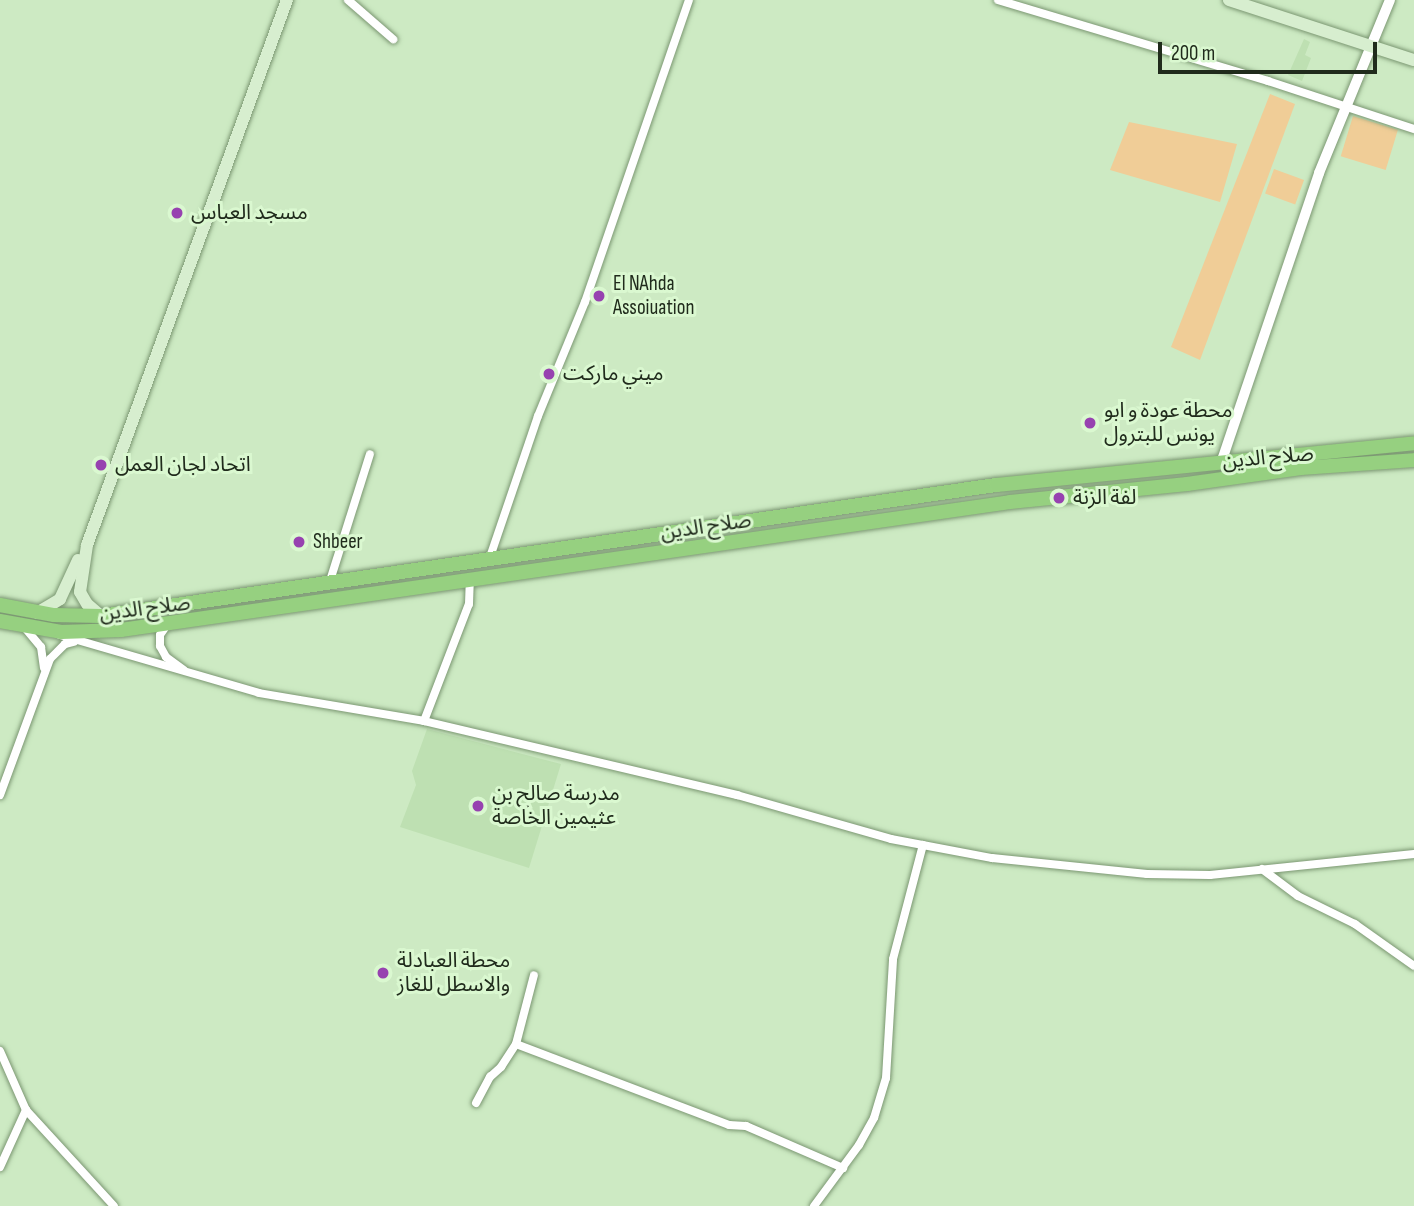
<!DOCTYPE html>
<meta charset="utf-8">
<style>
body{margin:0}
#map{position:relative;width:1414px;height:1206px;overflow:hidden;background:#cdeac3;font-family:"Sofia Sans Condensed","Noto Sans Arabic",sans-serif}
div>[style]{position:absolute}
.built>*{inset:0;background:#bee0b2}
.green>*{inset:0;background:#f0cd97;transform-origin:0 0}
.roads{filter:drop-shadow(0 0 2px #7b9772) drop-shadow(0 0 2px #7b9772)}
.minor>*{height:8px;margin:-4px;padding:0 4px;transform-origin:4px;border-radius:4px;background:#fff}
.tertiary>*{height:10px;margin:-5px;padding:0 5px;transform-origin:5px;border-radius:5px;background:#fff}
.secondary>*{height:12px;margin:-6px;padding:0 6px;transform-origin:6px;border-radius:6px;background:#d7eecf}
.trunk>*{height:14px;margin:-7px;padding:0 7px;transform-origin:7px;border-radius:7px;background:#96d080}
.dots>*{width:19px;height:19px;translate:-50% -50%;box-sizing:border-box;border:4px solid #daf8d0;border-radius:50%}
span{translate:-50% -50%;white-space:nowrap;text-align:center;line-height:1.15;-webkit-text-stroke:6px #daf8d0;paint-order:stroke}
.poi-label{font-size:21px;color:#202b1c}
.left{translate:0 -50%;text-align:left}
.street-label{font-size:21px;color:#202b1c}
.scale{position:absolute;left:1158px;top:42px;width:219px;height:32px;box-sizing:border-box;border:4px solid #202b1c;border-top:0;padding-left:9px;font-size:21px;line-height:24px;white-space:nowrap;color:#202b1c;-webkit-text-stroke:5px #daf8d0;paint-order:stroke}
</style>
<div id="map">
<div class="built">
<i style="clip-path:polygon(1304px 39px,1310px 42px,1305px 55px,1311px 58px,1302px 81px,1288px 75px)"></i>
<i style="clip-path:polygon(427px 729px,561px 764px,529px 868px,400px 827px,416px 785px,412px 771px)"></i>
</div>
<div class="green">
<i style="clip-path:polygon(1270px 94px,1295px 104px,1200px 360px,1171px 347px)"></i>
<i style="left:1353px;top:116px;width:47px;height:42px;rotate:17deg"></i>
<i style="clip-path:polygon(1129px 122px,1237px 144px,1220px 202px,1110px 170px)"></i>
<i style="left:1274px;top:169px;width:32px;height:26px;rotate:20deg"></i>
</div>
<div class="roads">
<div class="minor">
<i style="left:348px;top:0;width:60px;rotate:40.9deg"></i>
<i style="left:998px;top:0;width:282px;rotate:16.7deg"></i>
<i style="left:1268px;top:81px;width:154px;rotate:18.2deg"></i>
<i style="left:489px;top:560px;width:152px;rotate:-71.2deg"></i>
<i style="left:538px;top:416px;width:123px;rotate:-67.6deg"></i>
<i style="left:585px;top:302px;width:319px;rotate:-71deg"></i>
<i style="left:329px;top:584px;width:136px;rotate:-72.5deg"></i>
<i style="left:167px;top:625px;width:12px;rotate:125deg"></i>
<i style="left:160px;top:635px;width:11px;rotate:90deg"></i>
<i style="left:160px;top:646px;width:13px;rotate:61deg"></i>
<i style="left:166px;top:657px;width:22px;rotate:36deg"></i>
<i style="left:25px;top:628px;width:25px;rotate:50deg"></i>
<i style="left:41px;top:647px;width:21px;rotate:82deg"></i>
<i style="left:60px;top:635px;width:207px;rotate:16.2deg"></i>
<i style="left:259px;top:693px;width:167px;rotate:9.6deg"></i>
<i style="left:424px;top:721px;width:322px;rotate:13.3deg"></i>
<i style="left:737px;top:795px;width:160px;rotate:15.9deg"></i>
<i style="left:891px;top:839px;width:103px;rotate:10.7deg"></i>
<i style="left:992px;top:858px;width:156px;rotate:5.9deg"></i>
<i style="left:1147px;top:874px;width:63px;rotate:0.9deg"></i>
<i style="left:1210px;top:875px;width:205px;rotate:-5.9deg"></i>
<i style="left:424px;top:721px;width:125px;rotate:-69deg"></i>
<i style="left:469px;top:604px;width:24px;rotate:-88deg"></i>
<i style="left:0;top:795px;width:145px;rotate:-69.8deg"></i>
<i style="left:50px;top:659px;width:21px;rotate:-45deg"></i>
<i style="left:65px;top:644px;width:9px;rotate:-13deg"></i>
<i style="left:1262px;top:869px;width:45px;rotate:36.9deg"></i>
<i style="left:1298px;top:896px;width:64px;rotate:26.2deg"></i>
<i style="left:1355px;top:924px;width:72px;rotate:35.4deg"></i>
<i style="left:516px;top:1044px;width:228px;rotate:20.8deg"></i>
<i style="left:729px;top:1125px;width:17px;rotate:3deg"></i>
<i style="left:746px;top:1126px;width:106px;rotate:23.4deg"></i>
<i style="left:0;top:1051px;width:64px;rotate:66.2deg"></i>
<i style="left:26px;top:1110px;width:130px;rotate:47.5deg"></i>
<i style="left:476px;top:1103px;width:30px;rotate:-62deg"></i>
<i style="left:490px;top:1077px;width:15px;rotate:-42deg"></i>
<i style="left:501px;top:1067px;width:27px;rotate:-57deg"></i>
<i style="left:516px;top:1044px;width:71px;rotate:-75.4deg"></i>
<i style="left:0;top:1167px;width:63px;rotate:-65.5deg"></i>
<i style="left:814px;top:1206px;width:76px;rotate:-53.6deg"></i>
<i style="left:859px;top:1145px;width:31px;rotate:-61deg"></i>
<i style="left:874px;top:1118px;width:42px;rotate:-73.3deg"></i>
<i style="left:886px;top:1078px;width:119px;rotate:-86.6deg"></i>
<i style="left:893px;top:959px;width:118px;rotate:-75.3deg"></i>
</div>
<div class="tertiary">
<i style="left:1221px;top:463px;width:306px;rotate:-71.3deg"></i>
<i style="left:1319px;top:173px;width:187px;rotate:-67.7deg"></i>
</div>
<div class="secondary">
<i style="left:1229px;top:0;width:194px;rotate:18deg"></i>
<i style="left:37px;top:613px;width:27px;rotate:-31deg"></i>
<i style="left:60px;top:599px;width:43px;rotate:-65.2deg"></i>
<i style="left:101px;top:616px;width:18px;rotate:-139deg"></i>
<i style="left:87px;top:604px;width:14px;rotate:-120deg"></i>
<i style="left:80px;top:592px;width:48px;rotate:-81.5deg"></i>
<i style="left:87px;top:545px;width:581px;rotate:-69.85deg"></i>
</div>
<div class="trunk">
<i style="left:0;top:605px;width:55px;rotate:10.5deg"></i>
<i style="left:54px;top:615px;width:47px;rotate:1.2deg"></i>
<i style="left:101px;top:616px;width:905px;rotate:-8.33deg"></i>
<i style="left:996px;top:485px;width:420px;rotate:-5.7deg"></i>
<i style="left:0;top:621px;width:62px;rotate:10.2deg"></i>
<i style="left:61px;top:632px;width:60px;rotate:-1.9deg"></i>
<i style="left:121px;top:630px;width:898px;rotate:-8.19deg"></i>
<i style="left:1010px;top:502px;width:178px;rotate:-5.8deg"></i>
<i style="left:1187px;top:484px;width:115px;rotate:-8deg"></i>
<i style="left:1301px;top:468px;width:113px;rotate:-4deg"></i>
</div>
</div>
<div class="dots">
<i style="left:177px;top:213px;background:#9742b0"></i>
<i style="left:599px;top:296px;background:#9742b0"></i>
<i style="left:549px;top:374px;background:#9742b0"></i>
<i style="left:1090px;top:423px;background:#9742b0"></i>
<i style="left:101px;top:465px;background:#9742b0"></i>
<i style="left:1059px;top:498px;background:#9742b0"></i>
<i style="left:299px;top:542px;background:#9742b0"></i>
<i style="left:478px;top:806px;background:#9742b0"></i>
<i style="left:383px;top:973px;background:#9742b0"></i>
</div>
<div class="poi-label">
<span class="left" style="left:191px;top:213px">مسجد العباس</span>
<span class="left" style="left:613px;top:296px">El NAhda<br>Assoiuation</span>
<span class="left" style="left:563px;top:374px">ميني ماركت</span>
<span class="left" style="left:1104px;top:423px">محطة عودة و ابو<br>يونس للبترول</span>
<span class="left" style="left:115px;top:465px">اتحاد لجان العمل</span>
<span class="left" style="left:1073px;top:498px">لفة الزنة</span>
<span class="left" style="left:313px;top:542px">Shbeer</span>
<span class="left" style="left:492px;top:806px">مدرسة صالح بن<br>عثيمين الخاصة</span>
<span class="left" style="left:397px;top:973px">محطة العبادلة<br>والاسطل للغاز</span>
</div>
<div class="street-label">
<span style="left:1268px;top:458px;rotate:-5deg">صلاح الدين</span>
<span style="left:706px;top:527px;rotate:-8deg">صلاح الدين</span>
<span style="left:145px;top:609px;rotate:-7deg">صلاح الدين</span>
</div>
<div class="scale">200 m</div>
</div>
